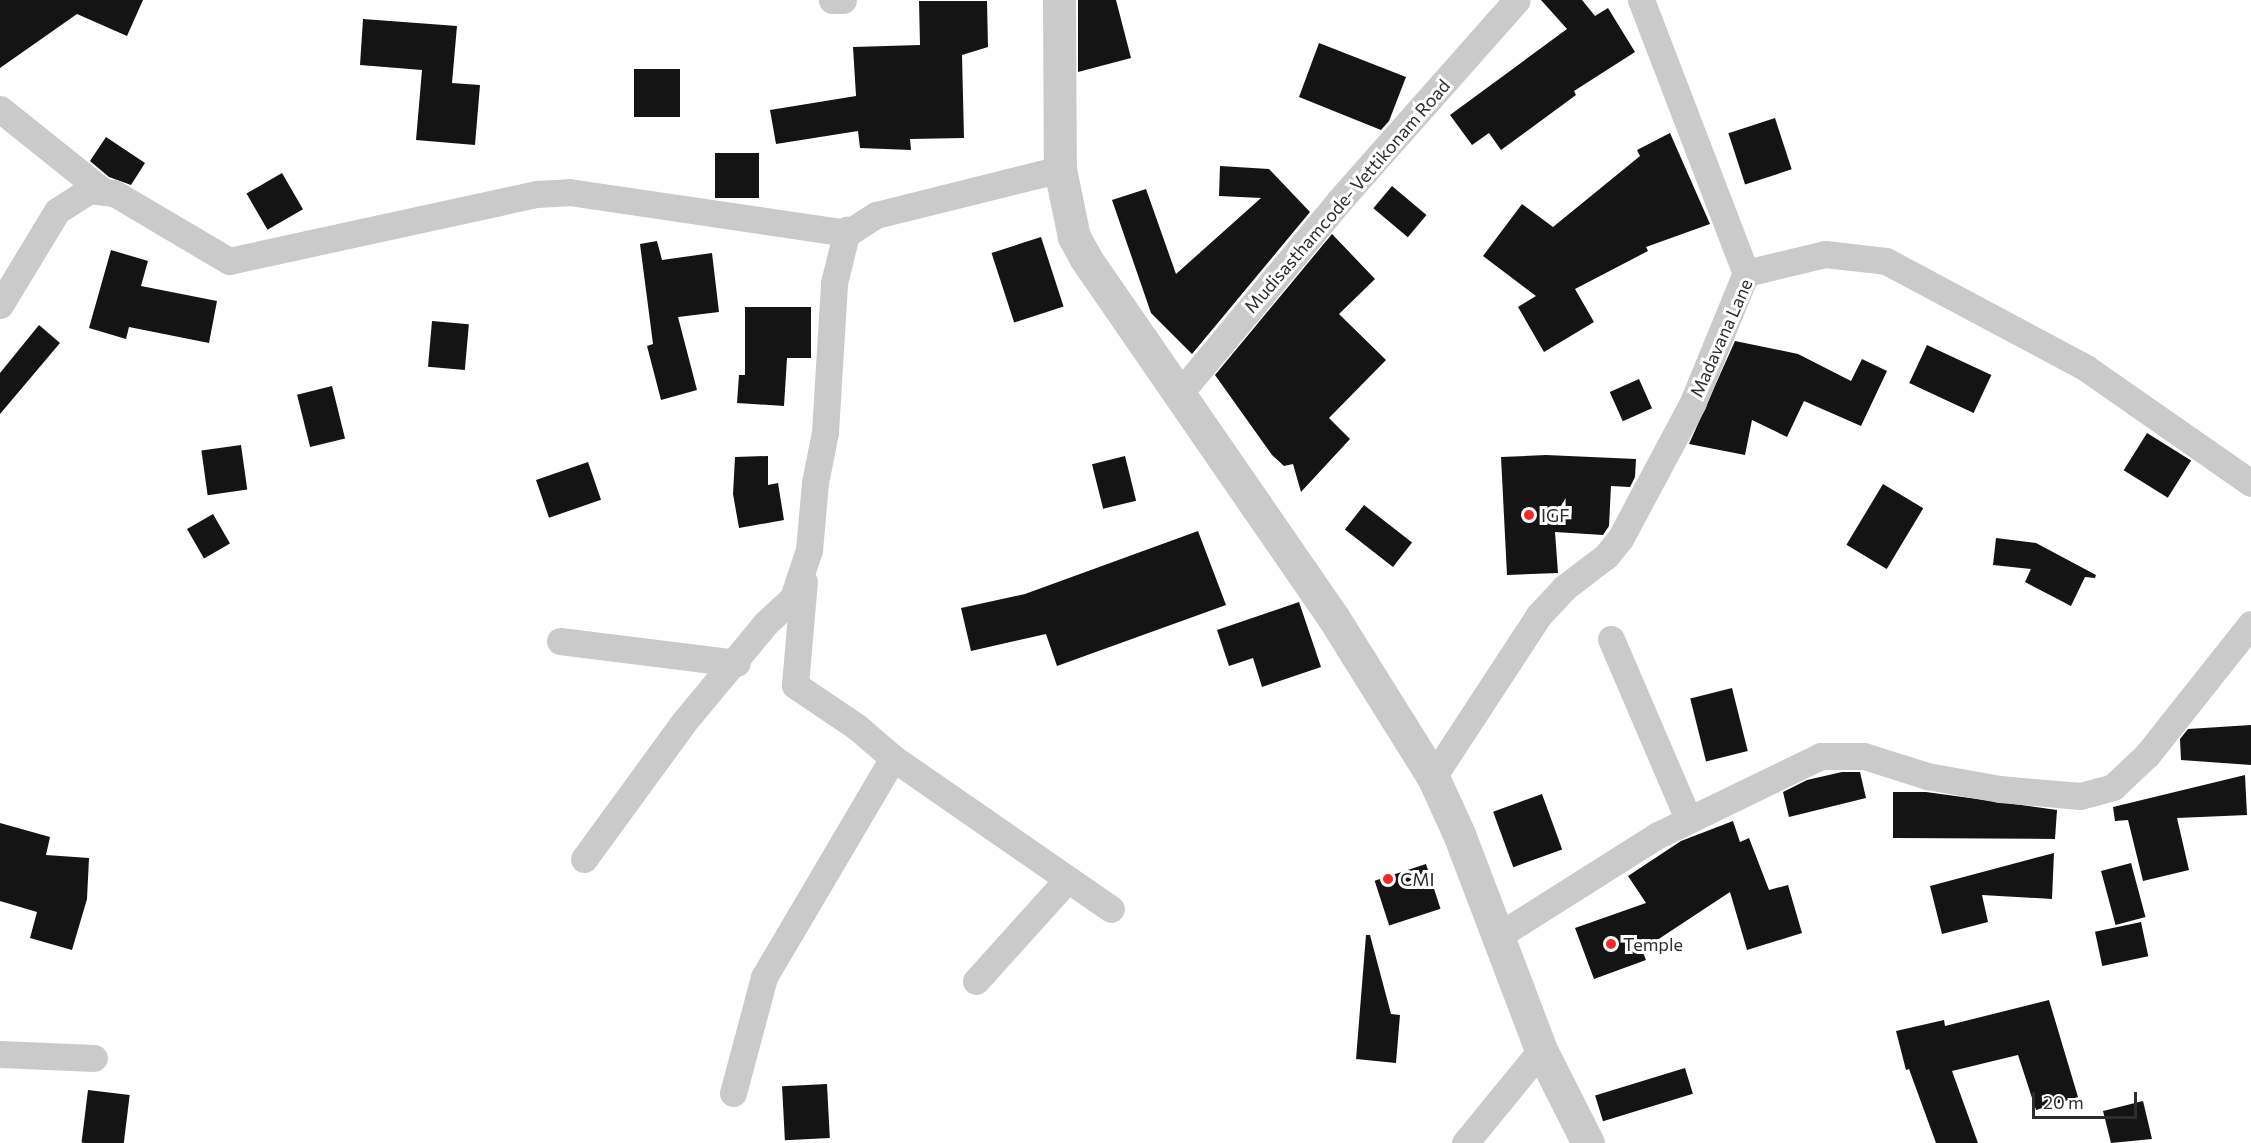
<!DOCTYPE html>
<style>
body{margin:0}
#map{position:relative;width:2251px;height:1143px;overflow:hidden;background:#fff;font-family:Commissioner,sans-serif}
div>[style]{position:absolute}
.building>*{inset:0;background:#141414;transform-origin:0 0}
.minor>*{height:27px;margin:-13.5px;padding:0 13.5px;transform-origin:13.5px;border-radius:13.5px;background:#cacaca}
.tertiary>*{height:33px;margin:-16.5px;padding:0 16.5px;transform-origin:16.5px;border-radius:16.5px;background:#cacaca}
.dots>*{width:16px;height:16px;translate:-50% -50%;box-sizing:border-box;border:3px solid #fff;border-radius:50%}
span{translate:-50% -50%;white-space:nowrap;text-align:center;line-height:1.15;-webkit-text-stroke:6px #fff;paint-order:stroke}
.street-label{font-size:18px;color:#2d2d2d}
.poi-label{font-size:18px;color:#2d2d2d}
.left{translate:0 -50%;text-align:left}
.scale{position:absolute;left:2032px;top:1092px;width:105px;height:27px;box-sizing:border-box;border:3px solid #2d2d2d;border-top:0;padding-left:8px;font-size:18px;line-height:21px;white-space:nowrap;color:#2d2d2d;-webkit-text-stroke:4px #fff;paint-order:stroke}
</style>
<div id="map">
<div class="building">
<i style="clip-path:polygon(0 0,143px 0,127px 36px,77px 14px,0 68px)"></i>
<i style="clip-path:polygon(1078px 0,1116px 0,1131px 58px,1078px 72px)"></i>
<i style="clip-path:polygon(1541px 0,1582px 0,1595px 16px,1608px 8px,1635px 52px,1574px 91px,1576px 95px,1501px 150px,1489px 133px,1472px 145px,1450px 115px,1567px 29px)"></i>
<i style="clip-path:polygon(919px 1px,987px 1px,988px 47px,962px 55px,964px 138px,910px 139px,911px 150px,860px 148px,858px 131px,776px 144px,770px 110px,856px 96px,853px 47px,920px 45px)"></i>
<i style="clip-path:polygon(363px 19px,457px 26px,452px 83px,480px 85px,475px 145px,416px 140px,422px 70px,360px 65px)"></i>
<i style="clip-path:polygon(1319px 43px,1406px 77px,1389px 121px,1381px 130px,1299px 97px)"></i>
<i style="left:634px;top:69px;width:46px;height:48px"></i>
<i style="left:1775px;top:118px;width:54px;height:49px;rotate:72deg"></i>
<i style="clip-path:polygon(1670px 133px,1710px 224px,1646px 247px,1648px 251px,1575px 289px,1594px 322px,1544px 352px,1518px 307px,1536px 296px,1483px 256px,1522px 204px,1553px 227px,1640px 156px,1637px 150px)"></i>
<i style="clip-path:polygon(106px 137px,145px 163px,131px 185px,109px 177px,90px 161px)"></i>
<i style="left:715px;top:153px;width:44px;height:45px"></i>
<i style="clip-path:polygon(1220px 166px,1269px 169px,1310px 212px,1192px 354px,1151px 313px,1112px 200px,1146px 189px,1176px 274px,1261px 198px,1219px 196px)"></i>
<i style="left:282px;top:173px;width:42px;height:41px;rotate:60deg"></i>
<i style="left:1392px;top:186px;width:45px;height:29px;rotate:40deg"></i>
<i style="clip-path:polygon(1332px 234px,1375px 279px,1339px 314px,1386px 360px,1329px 418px,1350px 439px,1301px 492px,1293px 464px,1284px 466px,1272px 455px,1215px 375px)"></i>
<i style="left:1041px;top:237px;width:73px;height:52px;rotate:72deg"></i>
<i style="clip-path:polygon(657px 241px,662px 260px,712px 253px,719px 312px,678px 317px,697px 390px,661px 400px,647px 346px,653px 344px,640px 244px)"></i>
<i style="clip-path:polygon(111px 250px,148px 261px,141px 286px,217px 301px,209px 343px,129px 327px,126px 339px,89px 328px)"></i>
<i style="clip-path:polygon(745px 307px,811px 307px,811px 358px,787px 358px,784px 406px,737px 403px,739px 375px,745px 375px)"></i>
<i style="left:432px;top:321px;width:37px;height:46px;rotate:5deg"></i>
<i style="clip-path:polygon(39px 325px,60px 343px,0 414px,0 373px)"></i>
<i style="clip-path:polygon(1735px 341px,1798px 354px,1851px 381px,1862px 359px,1887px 371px,1861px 426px,1804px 401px,1787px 437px,1752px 420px,1745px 455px,1689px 444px)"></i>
<i style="left:1927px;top:345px;width:71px;height:42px;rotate:25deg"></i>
<i style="left:1639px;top:379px;width:32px;height:32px;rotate:66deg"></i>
<i style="left:332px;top:386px;width:54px;height:36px;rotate:76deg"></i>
<i style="left:2147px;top:433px;width:52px;height:44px;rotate:32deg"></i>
<i style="left:241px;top:445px;width:45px;height:40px;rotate:82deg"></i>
<i style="clip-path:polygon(1546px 455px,1636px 459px,1635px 477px,1630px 487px,1611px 486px,1609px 526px,1603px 535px,1555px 532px,1558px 573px,1507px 575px,1501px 457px)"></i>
<i style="clip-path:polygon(768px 456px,768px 485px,778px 483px,784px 520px,739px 528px,733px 494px,735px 457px)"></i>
<i style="left:1125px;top:456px;width:46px;height:34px;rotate:76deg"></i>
<i style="left:588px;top:462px;width:40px;height:55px;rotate:71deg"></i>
<i style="left:1883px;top:484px;width:47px;height:71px;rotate:31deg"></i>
<i style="left:1364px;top:505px;width:61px;height:31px;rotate:38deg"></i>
<i style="left:213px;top:514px;width:34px;height:30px;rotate:60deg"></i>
<i style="clip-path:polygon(1198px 531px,1226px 605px,1057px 666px,1046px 634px,971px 651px,961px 608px,1025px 594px)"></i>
<i style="clip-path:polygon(1996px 538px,2036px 543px,2096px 575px,2095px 578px,2085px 577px,2071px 606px,2025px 582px,2031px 569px,1993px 565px)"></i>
<i style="clip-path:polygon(1299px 602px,1321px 667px,1262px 687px,1253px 658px,1229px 666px,1217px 630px)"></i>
<i style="left:1732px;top:688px;width:65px;height:43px;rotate:76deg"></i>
<i style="clip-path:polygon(2251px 725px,2251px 765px,2181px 760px,2180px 739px,2188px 729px)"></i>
<i style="clip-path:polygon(1842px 772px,1860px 772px,1866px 798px,1789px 817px,1783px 792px,1807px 780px)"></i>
<i style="clip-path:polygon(2245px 775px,2247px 815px,2177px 818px,2189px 870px,2143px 881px,2128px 820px,2115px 821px,2113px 807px)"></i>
<i style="clip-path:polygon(1893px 792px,1926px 792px,2057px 810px,2055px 839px,1893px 838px)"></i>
<i style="left:1542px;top:794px;width:59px;height:52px;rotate:70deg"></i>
<i style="clip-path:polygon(1733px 821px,1740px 842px,1749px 838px,1769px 890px,1788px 885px,1802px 933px,1747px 950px,1730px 892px,1642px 950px,1646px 960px,1594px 979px,1575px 928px,1646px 903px,1628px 876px,1681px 841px)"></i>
<i style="clip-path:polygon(0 823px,50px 837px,46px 855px,89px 858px,87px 899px,72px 950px,30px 938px,37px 912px,0 901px)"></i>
<i style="clip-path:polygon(2054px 853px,2052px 899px,1982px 895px,1988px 922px,1942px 934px,1930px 886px)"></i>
<i style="left:2131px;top:863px;width:56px;height:31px;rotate:75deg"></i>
<i style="left:1426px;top:864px;width:47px;height:54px;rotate:72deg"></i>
<i style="left:2141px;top:922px;width:35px;height:47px;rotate:78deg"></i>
<i style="clip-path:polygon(1366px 935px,1370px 935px,1391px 1014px,1400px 1015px,1396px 1063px,1356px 1059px)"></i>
<i style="clip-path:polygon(2049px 1000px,2078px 1097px,2036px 1110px,2018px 1055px,1952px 1071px,1978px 1143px,1936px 1143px,1909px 1069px,1906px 1070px,1896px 1031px,1944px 1020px,1945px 1026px)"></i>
<i style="left:1685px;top:1068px;width:27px;height:94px;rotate:73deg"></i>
<i style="left:827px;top:1084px;width:54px;height:45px;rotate:87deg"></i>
<i style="left:88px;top:1090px;width:42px;height:53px;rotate:7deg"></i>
<i style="clip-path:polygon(2143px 1101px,2152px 1139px,2111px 1143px,2103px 1111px)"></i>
</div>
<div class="minor">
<i style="left:832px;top:0;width:11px"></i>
<i style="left:1641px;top:0;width:292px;rotate:69deg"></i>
<i style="left:0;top:109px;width:129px;rotate:38.7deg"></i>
<i style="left:0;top:305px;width:110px;rotate:-58.8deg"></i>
<i style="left:57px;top:211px;width:38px;rotate:-33deg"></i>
<i style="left:89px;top:190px;width:25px;rotate:7deg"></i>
<i style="left:114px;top:193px;width:134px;rotate:30.6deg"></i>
<i style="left:229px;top:261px;width:314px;rotate:-12.3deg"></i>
<i style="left:536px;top:194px;width:33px;rotate:-3deg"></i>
<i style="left:569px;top:192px;width:282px;rotate:8.4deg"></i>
<i style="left:848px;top:233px;width:33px;rotate:-33deg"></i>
<i style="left:876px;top:215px;width:190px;rotate:-14deg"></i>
<i style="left:1179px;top:394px;width:251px;rotate:-50.3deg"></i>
<i style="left:1339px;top:201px;width:268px;rotate:-48.5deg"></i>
<i style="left:1611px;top:639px;width:196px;rotate:66.8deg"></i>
<i style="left:560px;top:641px;width:178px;rotate:7.1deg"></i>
<i style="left:893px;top:758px;width:265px;rotate:34.7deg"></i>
<i style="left:1433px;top:777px;width:194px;rotate:-56.8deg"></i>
<i style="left:1539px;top:615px;width:37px;rotate:-47deg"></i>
<i style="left:1564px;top:588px;width:53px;rotate:-37.3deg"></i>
<i style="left:1606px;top:556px;width:22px;rotate:-51deg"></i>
<i style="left:1620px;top:539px;width:155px;rotate:-61.9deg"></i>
<i style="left:1693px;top:402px;width:139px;rotate:-67.7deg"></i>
<i style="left:1746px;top:273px;width:81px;rotate:-13.5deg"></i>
<i style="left:1825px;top:254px;width:61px;rotate:6.5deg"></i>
<i style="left:1886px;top:261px;width:227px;rotate:28.1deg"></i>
<i style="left:2086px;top:368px;width:201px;rotate:34.9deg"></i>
<i style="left:584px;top:859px;width:168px;rotate:-53.9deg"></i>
<i style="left:683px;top:723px;width:130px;rotate:-50.3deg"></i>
<i style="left:766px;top:623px;width:37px;rotate:-43deg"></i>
<i style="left:793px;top:598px;width:51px;rotate:-71.6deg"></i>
<i style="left:809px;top:550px;width:67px;rotate:-84.9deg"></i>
<i style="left:815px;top:483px;width:52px;rotate:-78.9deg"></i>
<i style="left:825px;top:432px;width:149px;rotate:-86.5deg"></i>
<i style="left:834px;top:283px;width:55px;rotate:-76.2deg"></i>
<i style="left:1498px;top:936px;width:187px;rotate:-32.3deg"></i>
<i style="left:1656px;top:836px;width:183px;rotate:-25.9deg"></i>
<i style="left:1821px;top:756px;width:43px"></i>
<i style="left:1864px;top:756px;width:66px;rotate:17.6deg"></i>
<i style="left:1927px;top:776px;width:74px;rotate:10.1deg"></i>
<i style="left:2000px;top:789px;width:80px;rotate:5deg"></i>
<i style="left:2080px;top:796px;width:34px;rotate:-15deg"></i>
<i style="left:2113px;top:787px;width:47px;rotate:-43.3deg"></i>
<i style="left:2147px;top:755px;width:167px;rotate:-51.6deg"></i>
<i style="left:976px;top:981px;width:137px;rotate:-48deg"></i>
<i style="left:0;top:1054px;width:94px;rotate:2.4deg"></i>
<i style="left:733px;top:1093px;width:120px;rotate:-75deg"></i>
<i style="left:764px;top:977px;width:254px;rotate:-59.5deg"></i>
<i style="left:893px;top:758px;width:48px;rotate:-139.3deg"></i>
<i style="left:857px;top:727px;width:75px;rotate:-145.9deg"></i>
<i style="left:795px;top:685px;width:104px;rotate:-85.1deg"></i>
<i style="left:1465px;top:1143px;width:120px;rotate:-50.7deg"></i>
</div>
<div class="tertiary">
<i style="left:1059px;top:0;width:169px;rotate:89.7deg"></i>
<i style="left:1060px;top:169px;width:69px;rotate:78.4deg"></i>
<i style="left:1074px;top:237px;width:25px;rotate:61deg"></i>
<i style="left:1086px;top:259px;width:435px;rotate:55.4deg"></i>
<i style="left:1333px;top:617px;width:189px;rotate:58deg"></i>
<i style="left:1433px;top:777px;width:63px;rotate:65.5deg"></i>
<i style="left:1459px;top:834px;width:231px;rotate:69.2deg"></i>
<i style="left:1541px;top:1050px;width:104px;rotate:63.2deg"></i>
</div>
<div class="dots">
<i style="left:1529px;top:515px;background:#f32a21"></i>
<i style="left:1388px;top:879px;background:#f32a21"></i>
<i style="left:1611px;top:944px;background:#f32a21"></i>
</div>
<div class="street-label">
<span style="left:1347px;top:196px;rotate:-49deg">Mudisasthamcode- Vettikonam Road</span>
<span style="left:1721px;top:338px;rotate:-66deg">Madavana Lane</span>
</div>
<div class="poi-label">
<span class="left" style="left:1541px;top:515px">IGF</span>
<span class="left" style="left:1400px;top:879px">CMI</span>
<span class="left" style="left:1623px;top:944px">Temple</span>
</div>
<div class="scale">20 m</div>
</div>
